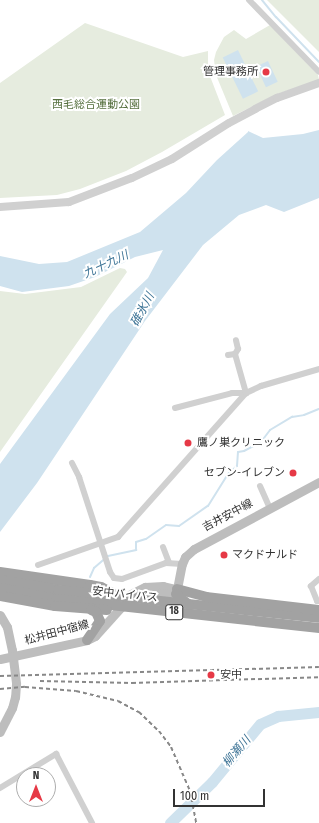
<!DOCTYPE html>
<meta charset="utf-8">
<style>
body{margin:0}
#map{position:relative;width:319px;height:823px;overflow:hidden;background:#fff;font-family:"Fira Sans Condensed","Noto Sans JP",sans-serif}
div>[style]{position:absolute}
.green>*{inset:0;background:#e6ecdf}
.water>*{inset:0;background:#cfe2ee;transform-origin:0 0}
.stream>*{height:2px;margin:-1px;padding:0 1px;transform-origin:1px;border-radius:1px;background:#cfe2ee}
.river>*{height:11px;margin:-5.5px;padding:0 5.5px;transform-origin:5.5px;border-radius:5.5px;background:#cfe2ee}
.minor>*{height:6px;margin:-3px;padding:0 3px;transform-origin:3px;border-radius:3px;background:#d0d0d0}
.tertiary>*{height:8px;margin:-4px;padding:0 4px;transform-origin:4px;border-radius:4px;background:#d0d0d0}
.secondary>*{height:9px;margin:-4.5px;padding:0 4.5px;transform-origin:4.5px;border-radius:4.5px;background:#bdbdbd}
.trunk>*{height:10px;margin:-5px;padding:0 5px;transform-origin:5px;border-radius:5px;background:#a2a2a2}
.rail>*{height:2px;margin-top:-1px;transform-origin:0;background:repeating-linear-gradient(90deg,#888 0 4px,transparent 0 7px)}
.dots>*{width:11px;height:11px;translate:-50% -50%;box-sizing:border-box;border:2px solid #fff;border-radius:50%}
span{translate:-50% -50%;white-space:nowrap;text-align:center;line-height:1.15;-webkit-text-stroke:4px #fff;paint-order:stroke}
.shield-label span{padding:1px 3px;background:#fff;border:1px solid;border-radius:3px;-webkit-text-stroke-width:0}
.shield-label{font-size:10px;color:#333;font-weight:700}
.poi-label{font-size:11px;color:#333}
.right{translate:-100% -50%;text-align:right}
.left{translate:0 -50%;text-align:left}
.park-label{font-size:11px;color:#56703f}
.street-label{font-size:11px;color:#333}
.water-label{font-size:12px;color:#3f7597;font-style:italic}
.north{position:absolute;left:16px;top:767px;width:40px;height:40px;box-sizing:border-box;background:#fff;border:1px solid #adadad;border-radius:50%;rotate:0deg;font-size:11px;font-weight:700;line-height:16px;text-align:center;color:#333}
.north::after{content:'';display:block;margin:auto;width:14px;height:18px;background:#e63946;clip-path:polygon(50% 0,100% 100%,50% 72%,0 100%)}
.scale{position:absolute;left:173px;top:789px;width:92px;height:18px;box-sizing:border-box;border:2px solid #333;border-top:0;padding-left:5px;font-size:12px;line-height:14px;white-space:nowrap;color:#333;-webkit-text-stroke:3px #fff;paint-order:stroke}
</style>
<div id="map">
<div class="green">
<i style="clip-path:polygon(267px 0,319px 0,319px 52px)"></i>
<i style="clip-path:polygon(85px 23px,183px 57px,208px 51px,208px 71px,225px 115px,162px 152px,126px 171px,80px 189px,57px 195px,0 198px,0 83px)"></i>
<i style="clip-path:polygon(270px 25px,318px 75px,319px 80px,277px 94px,233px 116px,216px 75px,214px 60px,216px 52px,224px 37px,234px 30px,246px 39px)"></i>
<i style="clip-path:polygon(120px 268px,125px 269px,127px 272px,0 452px,0 291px,25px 294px,81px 287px)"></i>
</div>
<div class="water">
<i style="left:238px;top:50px;width:46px;height:17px;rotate:64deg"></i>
<i style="left:268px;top:61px;width:23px;height:13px;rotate:65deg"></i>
<i style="clip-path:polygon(319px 130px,319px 198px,284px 212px,266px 205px,239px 215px,203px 245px,145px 321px,37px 483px,0 532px,0 464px,110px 314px,148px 278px,163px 250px,135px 257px,95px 277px,69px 286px,22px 292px,0 286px,0 256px,39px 264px,67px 262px,140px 232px,186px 193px,217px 160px,248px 132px,248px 131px,263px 138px,303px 134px)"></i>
</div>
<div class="stream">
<i style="left:262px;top:0;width:22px;rotate:51deg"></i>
<i style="left:276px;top:17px;width:62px;rotate:46.3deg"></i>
<i style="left:90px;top:577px;width:10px;rotate:-66deg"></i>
<i style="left:94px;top:568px;width:18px;rotate:-41deg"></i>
<i style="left:108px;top:556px;width:29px;rotate:-12deg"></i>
<i style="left:136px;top:550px;width:8px;rotate:-90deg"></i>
<i style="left:136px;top:542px;width:10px;rotate:-17deg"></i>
<i style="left:146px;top:539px;width:24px;rotate:-35deg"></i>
<i style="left:166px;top:525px;width:13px;rotate:4deg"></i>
<i style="left:179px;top:526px;width:35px;rotate:-35deg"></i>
<i style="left:208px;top:506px;width:38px;rotate:-58deg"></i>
<i style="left:228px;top:474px;width:12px;rotate:-42deg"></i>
<i style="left:237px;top:466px;width:14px;rotate:-86deg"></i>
<i style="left:238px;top:452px;width:6px;rotate:-9deg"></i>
<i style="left:244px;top:451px;width:19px;rotate:-28deg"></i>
<i style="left:261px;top:442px;width:15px;rotate:-53deg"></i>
<i style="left:270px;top:430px;width:26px;rotate:-31deg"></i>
<i style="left:292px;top:417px;width:12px;rotate:-9deg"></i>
<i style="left:304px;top:415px;width:16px;rotate:-22deg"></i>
</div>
<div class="river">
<i style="left:170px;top:823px;width:59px;rotate:-44.3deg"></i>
<i style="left:212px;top:782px;width:75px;rotate:-50.4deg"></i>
<i style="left:260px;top:724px;width:20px;rotate:-24deg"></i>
<i style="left:278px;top:716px;width:41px;rotate:-5.6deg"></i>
</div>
<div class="minor">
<i style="left:249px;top:0;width:100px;rotate:45.8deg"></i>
<i style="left:235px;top:354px;width:6px;rotate:-59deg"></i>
<i style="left:238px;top:349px;width:9px;rotate:-103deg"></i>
<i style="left:228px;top:355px;width:7px;rotate:-8deg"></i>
<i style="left:235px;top:354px;width:41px;rotate:74.2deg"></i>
<i style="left:175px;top:408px;width:59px;rotate:-14.7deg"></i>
<i style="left:232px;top:393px;width:14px"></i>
<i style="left:72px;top:463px;width:16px;rotate:63deg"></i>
<i style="left:79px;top:477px;width:100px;rotate:71.9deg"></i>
<i style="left:110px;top:572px;width:7px;rotate:56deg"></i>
<i style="left:114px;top:578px;width:8px;rotate:7deg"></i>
<i style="left:122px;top:579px;width:47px;rotate:-20deg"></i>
<i style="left:166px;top:563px;width:16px;rotate:4deg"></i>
<i style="left:260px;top:486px;width:24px;rotate:66deg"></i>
<i style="left:163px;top:547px;width:17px;rotate:69deg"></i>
<i style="left:38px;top:565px;width:85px;rotate:-19.3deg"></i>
<i style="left:118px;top:537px;width:193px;rotate:-48.4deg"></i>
<i style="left:246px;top:393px;width:17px;rotate:-25deg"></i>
<i style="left:261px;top:386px;width:60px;rotate:-16.3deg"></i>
<i style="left:319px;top:579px;width:11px;rotate:139deg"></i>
<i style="left:311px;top:586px;width:16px;rotate:68deg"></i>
<i style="left:317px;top:601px;width:2px"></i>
<i style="left:0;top:788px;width:66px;rotate:-31.3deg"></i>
<i style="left:56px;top:754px;width:78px;rotate:62.4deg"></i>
</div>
<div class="tertiary">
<i style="left:0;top:207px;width:69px;rotate:-4.1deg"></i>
<i style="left:69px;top:202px;width:67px;rotate:-20.9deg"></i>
<i style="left:132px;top:178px;width:44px;rotate:-25.4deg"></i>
<i style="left:172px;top:159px;width:67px;rotate:-32.3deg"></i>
<i style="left:229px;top:123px;width:30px;rotate:-28deg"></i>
<i style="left:255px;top:109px;width:25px;rotate:-27deg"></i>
<i style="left:277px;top:98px;width:45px;rotate:-19.7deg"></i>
</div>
<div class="secondary">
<i style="left:129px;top:595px;width:18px;rotate:-27deg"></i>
<i style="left:145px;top:587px;width:18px;rotate:-3deg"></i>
<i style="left:163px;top:586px;width:12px;rotate:14deg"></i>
<i style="left:0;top:615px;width:14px;rotate:60deg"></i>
<i style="left:7px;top:627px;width:24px;rotate:78deg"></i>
<i style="left:12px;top:650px;width:34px;rotate:83deg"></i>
<i style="left:16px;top:684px;width:13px;rotate:94deg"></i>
<i style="left:15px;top:697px;width:11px;rotate:105deg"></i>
<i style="left:12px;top:708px;width:27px;rotate:117deg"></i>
<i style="left:0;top:659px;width:89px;rotate:-12.3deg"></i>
<i style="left:87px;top:640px;width:9px;rotate:-27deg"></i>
<i style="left:95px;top:636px;width:36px;rotate:-48deg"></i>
<i style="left:119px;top:609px;width:18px;rotate:-38deg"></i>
<i style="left:133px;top:598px;width:18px;rotate:-16deg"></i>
<i style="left:150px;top:593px;width:26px;rotate:2deg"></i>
<i style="left:176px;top:594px;width:31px;rotate:-79deg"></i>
<i style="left:182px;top:564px;width:8px;rotate:-67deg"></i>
<i style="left:185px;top:557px;width:12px;rotate:-42deg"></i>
<i style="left:194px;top:549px;width:142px;rotate:-28.2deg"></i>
</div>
<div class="trunk">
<i style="left:0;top:572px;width:91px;rotate:8.2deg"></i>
<i style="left:90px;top:585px;width:11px;rotate:10deg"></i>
<i style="left:101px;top:587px;width:13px;rotate:27deg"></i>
<i style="left:0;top:580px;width:59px;rotate:9.8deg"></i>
<i style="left:58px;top:590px;width:262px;rotate:6.1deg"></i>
<i style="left:0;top:588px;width:57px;rotate:11.1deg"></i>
<i style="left:56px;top:599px;width:265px;rotate:6.3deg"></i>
<i style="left:177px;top:589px;width:30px;rotate:15deg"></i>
<i style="left:206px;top:597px;width:114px;rotate:6.6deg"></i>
<i style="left:176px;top:594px;width:17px;rotate:40deg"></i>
<i style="left:0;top:596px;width:56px;rotate:10.3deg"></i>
<i style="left:55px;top:606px;width:52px;rotate:4.4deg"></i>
<i style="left:87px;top:640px;width:23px;rotate:-56deg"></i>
<i style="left:100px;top:621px;width:10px;rotate:-114deg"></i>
<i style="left:96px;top:612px;width:5px;rotate:-158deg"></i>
</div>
<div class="rail">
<i style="left:0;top:676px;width:319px;rotate:-1.6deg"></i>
<i style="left:40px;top:681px;width:92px;rotate:1.2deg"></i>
<i style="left:132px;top:683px;width:187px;rotate:-1.8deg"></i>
<i style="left:0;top:689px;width:25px;rotate:-5deg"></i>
<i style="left:25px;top:687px;width:51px;rotate:4.5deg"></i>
<i style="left:76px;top:691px;width:43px;rotate:13.4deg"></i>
<i style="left:118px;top:701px;width:24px;rotate:28deg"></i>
<i style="left:139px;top:712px;width:28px;rotate:44deg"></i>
<i style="left:159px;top:731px;width:20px;rotate:53deg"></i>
<i style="left:171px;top:747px;width:48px;rotate:66.6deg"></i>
<i style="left:190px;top:791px;width:33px;rotate:79deg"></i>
</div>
<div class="dots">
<i style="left:266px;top:72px;background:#e63946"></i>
<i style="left:188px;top:443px;background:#e63946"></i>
<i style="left:293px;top:473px;background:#e63946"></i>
<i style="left:224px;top:555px;background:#e63946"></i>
<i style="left:211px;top:675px;background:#e63946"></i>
</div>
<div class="shield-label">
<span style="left:174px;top:612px">18</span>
</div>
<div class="poi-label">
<span class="right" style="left:258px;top:72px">管理事務所</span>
<span class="left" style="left:197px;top:443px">鷹ノ巣クリニック</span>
<span class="right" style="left:285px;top:473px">セブン-イレブン</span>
<span class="left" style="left:232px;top:555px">マクドナルド</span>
<span class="left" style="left:220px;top:675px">安中</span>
</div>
<div class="park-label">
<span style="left:96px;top:105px">西毛総合運動公園</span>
</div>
<div class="street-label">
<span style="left:228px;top:516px;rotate:-28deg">吉井安中線</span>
<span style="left:125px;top:595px;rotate:6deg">安中バイパス</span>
<span style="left:57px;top:633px;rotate:-15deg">松井田中宿線</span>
</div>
<div class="water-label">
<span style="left:106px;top:265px;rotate:-25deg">九十九川</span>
<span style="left:143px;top:310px;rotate:-62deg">碓氷川</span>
<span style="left:237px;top:752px;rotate:-50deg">柳瀬川</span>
</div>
<div class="north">N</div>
<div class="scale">100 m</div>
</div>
